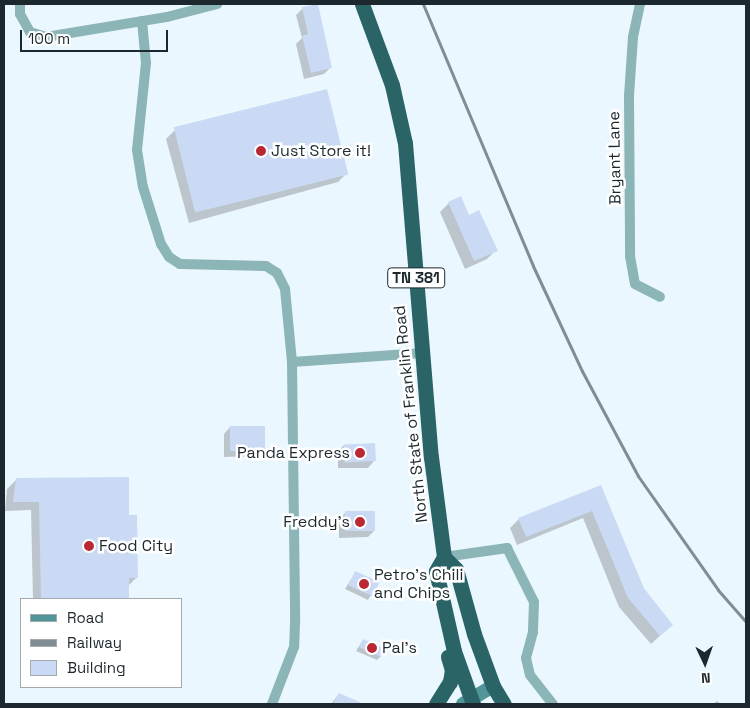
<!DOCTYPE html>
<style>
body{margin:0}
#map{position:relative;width:750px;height:708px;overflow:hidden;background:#ebf7fe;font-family:"Space Grotesk",sans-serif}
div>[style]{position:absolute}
.shadow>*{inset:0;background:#0003}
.building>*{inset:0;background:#cadaf5;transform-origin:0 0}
.street>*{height:10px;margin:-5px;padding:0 5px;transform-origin:5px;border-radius:5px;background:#8bb5b7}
.secondary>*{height:14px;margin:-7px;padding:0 7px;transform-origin:7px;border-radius:7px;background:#529599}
.highway>*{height:15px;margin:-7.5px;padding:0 7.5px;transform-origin:7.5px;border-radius:7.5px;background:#2a6467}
.rail>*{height:3px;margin:-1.5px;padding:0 1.5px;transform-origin:1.5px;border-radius:1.5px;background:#818d94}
.dots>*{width:14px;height:14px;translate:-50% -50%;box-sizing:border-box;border:2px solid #fff;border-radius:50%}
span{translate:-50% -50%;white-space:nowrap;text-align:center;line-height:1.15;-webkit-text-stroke:5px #fff;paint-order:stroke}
.shield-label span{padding:1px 4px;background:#fff;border:1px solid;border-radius:4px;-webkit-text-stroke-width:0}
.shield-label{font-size:15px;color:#1c282e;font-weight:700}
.poi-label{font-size:16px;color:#1c282e}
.left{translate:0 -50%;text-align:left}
.right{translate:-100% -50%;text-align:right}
.street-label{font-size:16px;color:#1c282e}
.frame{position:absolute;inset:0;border:5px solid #1c282e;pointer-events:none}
.legend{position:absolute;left:20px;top:598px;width:162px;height:90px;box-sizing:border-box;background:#fff;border:1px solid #a4a9ab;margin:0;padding:6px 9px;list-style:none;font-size:15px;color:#1c282e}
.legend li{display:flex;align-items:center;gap:10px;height:25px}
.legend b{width:25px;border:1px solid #a4a9ab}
.north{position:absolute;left:680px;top:638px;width:50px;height:50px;-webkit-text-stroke:4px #fff;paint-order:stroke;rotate:177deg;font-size:14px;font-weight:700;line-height:20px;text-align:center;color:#1c282e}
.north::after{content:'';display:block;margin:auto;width:18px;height:22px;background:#1c282e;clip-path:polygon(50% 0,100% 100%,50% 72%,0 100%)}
.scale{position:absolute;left:20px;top:30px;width:148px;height:22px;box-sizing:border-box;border:2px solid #1c282e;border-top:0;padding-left:6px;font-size:15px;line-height:18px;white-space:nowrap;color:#1c282e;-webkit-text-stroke:4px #fff;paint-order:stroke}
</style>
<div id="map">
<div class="shadow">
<i style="clip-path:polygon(303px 8px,330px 68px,324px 74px,304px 79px,296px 44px,302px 38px,296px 15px)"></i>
<i style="clip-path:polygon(175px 130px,347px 173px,338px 182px,189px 223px,166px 139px)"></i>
<i style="clip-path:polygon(449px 203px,469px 216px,496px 250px,487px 259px,465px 269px,440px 212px)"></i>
<i style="clip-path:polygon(230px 427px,265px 450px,258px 456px,224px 457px,224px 434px)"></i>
<i style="clip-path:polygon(344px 445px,374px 461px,368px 468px,338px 468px,338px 452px)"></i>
<i style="clip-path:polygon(16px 480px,128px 517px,137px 577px,128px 586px,128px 598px,140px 599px,33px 599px,31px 510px,5px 511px,7px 489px)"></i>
<i style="clip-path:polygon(600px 486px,663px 633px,651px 644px,619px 607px,583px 518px,517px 545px,510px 528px,519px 519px)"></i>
<i style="clip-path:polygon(345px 513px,374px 531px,368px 537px,339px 538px,339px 520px)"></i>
<i style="clip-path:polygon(355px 573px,378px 583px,368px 600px,345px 589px)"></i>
<i style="clip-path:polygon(363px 640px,381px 656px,377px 660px,356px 651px)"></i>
<i style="clip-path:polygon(339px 694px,355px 702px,354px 704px,331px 704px)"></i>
<i style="clip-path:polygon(717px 701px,721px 704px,713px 704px)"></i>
</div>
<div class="building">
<i style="clip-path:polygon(318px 4px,332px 68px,311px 73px,302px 36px,308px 34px,302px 7px)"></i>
<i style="left:327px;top:89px;width:88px;height:158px;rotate:76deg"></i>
<i style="clip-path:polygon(461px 196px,469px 215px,479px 210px,498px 251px,474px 261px,448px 202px)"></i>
<i style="left:230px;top:426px;width:35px;height:25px"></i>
<i style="left:375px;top:443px;width:18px;height:31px;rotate:87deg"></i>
<i style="clip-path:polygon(129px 477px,129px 515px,137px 515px,138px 578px,129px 578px,129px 599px,41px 599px,39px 502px,13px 502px,16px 478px)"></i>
<i style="clip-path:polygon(601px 485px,643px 587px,673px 625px,660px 636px,628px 598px,592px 511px,526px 537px,518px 518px)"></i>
<i style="left:375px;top:511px;width:20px;height:30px;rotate:90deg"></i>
<i style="left:355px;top:571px;width:27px;height:16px;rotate:24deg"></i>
<i style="left:363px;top:639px;width:24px;height:9px;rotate:24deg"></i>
<i style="clip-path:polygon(339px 693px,364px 704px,333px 704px)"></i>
</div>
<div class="street">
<i style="left:20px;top:4px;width:10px;rotate:90deg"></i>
<i style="left:20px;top:14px;width:21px;rotate:61deg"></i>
<i style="left:30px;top:32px;width:17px;rotate:17deg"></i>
<i style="left:46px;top:37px;width:123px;rotate:-9.4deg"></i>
<i style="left:167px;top:17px;width:52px;rotate:-14.6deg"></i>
<i style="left:640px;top:4px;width:34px;rotate:102deg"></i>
<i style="left:633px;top:37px;width:59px;rotate:93.9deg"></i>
<i style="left:629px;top:96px;width:160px;rotate:89.6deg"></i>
<i style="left:630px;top:256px;width:28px;rotate:80deg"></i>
<i style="left:635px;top:284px;width:28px;rotate:27deg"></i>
<i style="left:142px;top:21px;width:42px;rotate:84.6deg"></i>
<i style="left:146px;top:63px;width:87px;rotate:95.9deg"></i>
<i style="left:137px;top:150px;width:37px;rotate:81deg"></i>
<i style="left:143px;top:187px;width:60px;rotate:72.5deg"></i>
<i style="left:161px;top:244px;width:15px;rotate:58deg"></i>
<i style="left:169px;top:257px;width:13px;rotate:32deg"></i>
<i style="left:180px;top:264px;width:86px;rotate:1.3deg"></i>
<i style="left:266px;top:266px;width:13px;rotate:32deg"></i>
<i style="left:277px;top:273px;width:18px;rotate:63deg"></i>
<i style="left:285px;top:289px;width:73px;rotate:84.5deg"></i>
<i style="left:292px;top:362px;width:261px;rotate:89.3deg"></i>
<i style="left:295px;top:623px;width:24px;rotate:92deg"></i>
<i style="left:294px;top:647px;width:61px;rotate:111.1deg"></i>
<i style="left:292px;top:362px;width:131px;rotate:-3.9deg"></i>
<i style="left:444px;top:557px;width:64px;rotate:-8.1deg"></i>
<i style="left:507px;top:548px;width:60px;rotate:63.4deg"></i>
<i style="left:534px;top:602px;width:30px;rotate:92deg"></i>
<i style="left:533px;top:632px;width:27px;rotate:105deg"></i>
<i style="left:526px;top:658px;width:17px;rotate:77deg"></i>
<i style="left:530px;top:675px;width:37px;rotate:52deg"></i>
</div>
<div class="secondary">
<i style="left:463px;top:704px;width:35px;rotate:-31deg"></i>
</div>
<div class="highway">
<i style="left:362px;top:4px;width:86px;rotate:69.7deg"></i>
<i style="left:392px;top:85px;width:59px;rotate:77.4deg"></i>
<i style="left:405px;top:143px;width:315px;rotate:85.3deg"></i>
<i style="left:431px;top:457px;width:101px;rotate:82.6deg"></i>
<i style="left:444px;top:557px;width:16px;rotate:120deg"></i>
<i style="left:436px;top:571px;width:82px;rotate:77.3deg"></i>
<i style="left:454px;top:651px;width:56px;rotate:70.3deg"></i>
<i style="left:444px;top:557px;width:17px;rotate:45deg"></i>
<i style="left:456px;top:569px;width:67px;rotate:74.5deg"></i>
<i style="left:474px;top:634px;width:55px;rotate:69.9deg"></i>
<i style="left:493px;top:686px;width:21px;rotate:59deg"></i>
<i style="left:436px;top:704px;width:26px;rotate:-58deg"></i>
<i style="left:450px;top:682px;width:12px;rotate:-81deg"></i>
<i style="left:452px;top:670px;width:14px;rotate:-107deg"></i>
</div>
<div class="rail">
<i style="left:423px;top:4px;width:284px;rotate:67.2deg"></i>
<i style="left:533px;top:266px;width:116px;rotate:65deg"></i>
<i style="left:582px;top:371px;width:119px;rotate:61.9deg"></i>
<i style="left:638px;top:476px;width:139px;rotate:54.9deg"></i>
<i style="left:718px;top:590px;width:43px;rotate:48.8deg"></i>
</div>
<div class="dots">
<i style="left:261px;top:151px;background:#b92833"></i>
<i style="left:360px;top:453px;background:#b92833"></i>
<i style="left:360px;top:522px;background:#b92833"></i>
<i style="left:89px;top:546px;background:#b92833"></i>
<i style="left:364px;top:584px;background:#b92833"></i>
<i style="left:372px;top:648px;background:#b92833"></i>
</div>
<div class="shield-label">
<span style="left:416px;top:278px">TN 381</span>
</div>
<div class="poi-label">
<span class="left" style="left:271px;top:151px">Just Store it!</span>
<span class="right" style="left:350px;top:453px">Panda Express</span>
<span class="right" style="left:350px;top:522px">Freddy's</span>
<span class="left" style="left:99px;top:546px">Food City</span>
<span class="left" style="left:374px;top:584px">Petro's Chili<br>and Chips</span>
<span class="left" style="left:382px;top:648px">Pal's</span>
</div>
<div class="street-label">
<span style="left:615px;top:158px;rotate:-91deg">Bryant Lane</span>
<span style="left:411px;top:414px;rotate:-96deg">North State of Franklin Road</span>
</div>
<div class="frame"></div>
<ul class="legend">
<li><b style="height:6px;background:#529599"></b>Road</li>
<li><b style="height:6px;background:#818d94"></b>Railway</li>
<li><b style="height:14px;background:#cadaf5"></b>Building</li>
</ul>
<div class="north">N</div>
<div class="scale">100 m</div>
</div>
